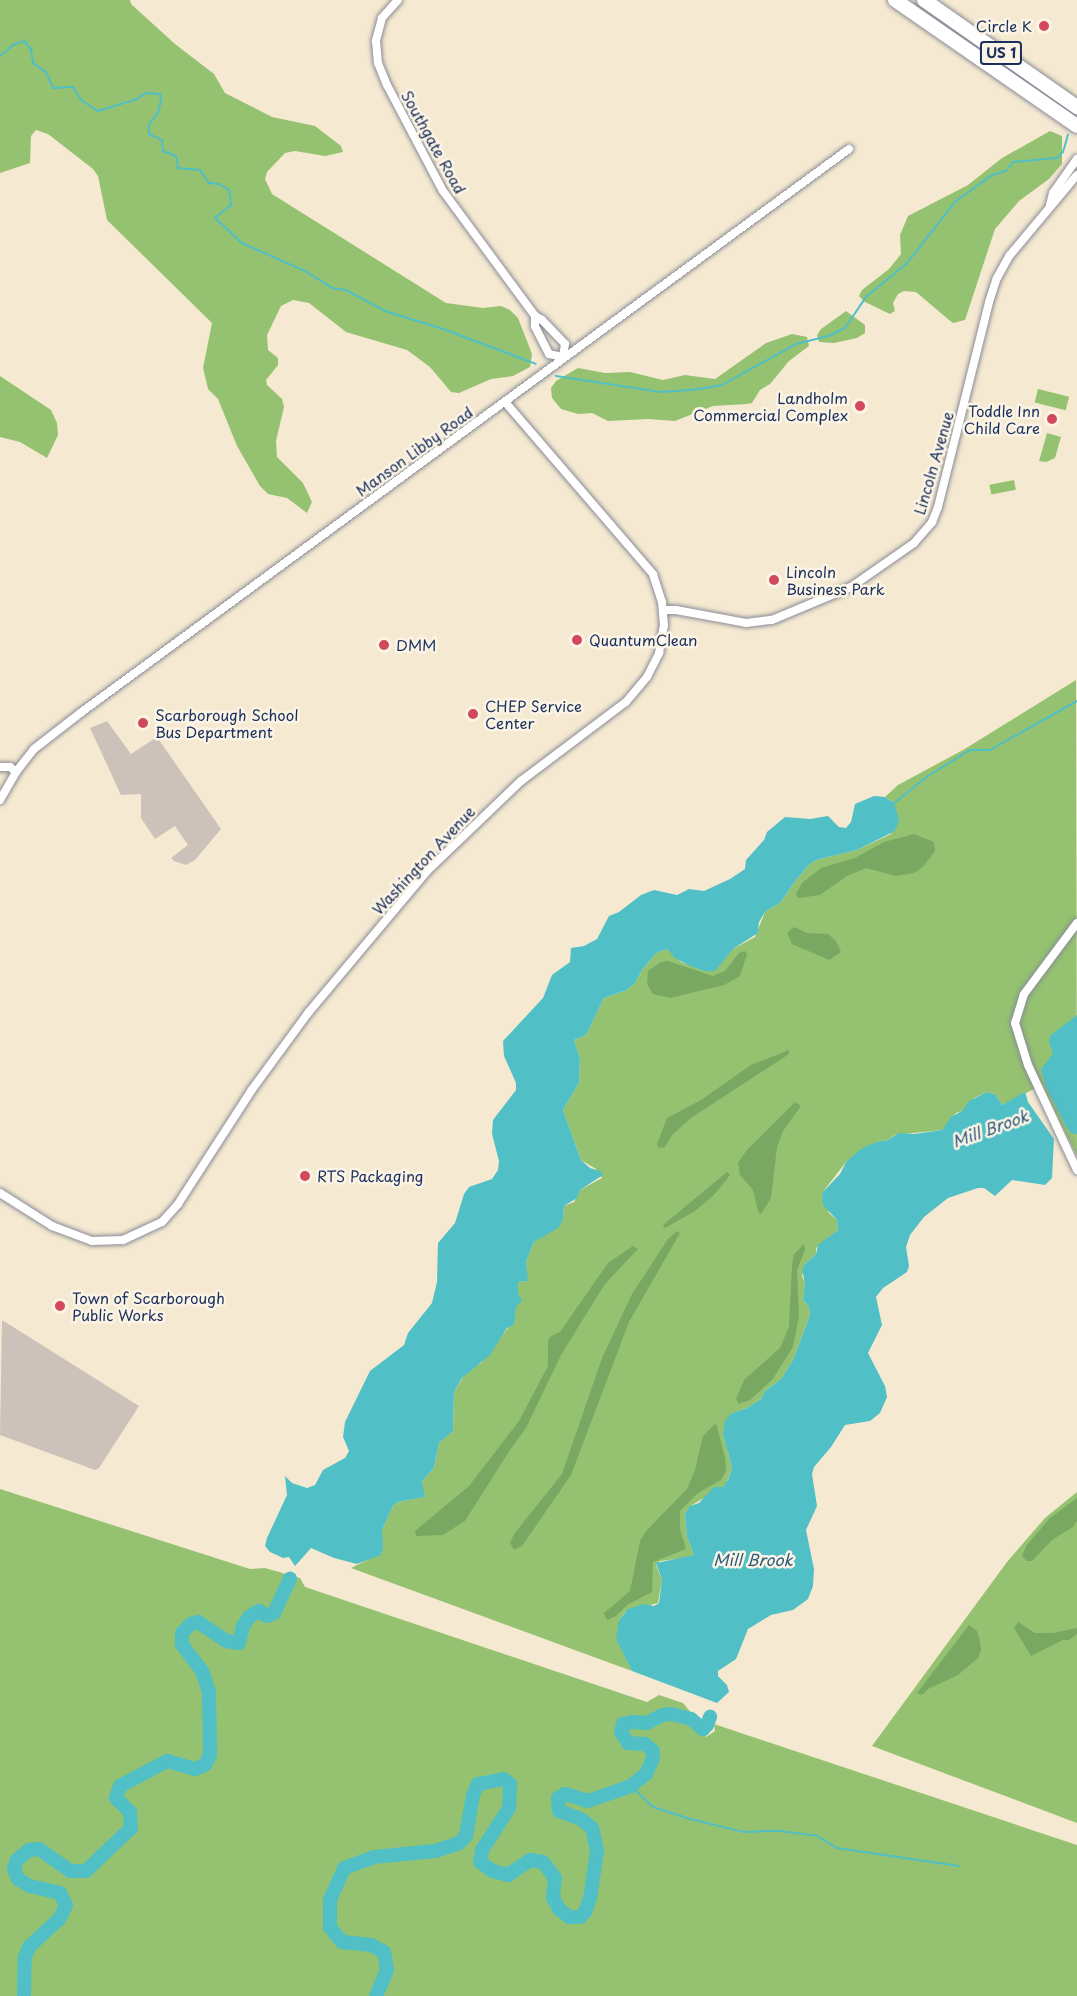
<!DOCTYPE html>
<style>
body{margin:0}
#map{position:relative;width:1077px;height:1996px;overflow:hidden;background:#f6e9d1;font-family:"Playpen Sans",sans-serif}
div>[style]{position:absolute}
.industrial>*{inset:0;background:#cdc2b9}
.green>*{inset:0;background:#95c270;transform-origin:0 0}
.forest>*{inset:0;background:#78a862}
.water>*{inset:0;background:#50bfc6}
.stream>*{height:2px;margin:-1px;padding:0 1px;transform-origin:1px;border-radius:1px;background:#50bfc6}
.river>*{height:14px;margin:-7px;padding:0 7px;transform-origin:7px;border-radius:7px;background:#50bfc6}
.roads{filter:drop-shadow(0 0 2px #888c98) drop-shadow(0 0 2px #888c98)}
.street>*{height:8px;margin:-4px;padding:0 4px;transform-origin:4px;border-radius:4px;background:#fff}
.primary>*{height:14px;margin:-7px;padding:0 7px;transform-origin:7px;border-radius:7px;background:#fff}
.dots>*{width:16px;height:16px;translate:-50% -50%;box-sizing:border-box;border:3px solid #fcf5e5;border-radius:50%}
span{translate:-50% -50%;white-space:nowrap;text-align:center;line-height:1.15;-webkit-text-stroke:5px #fcf5e5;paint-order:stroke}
.shield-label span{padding:2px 4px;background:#fcf5e5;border:2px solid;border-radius:4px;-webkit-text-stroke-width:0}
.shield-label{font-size:14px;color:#1b2f5e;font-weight:700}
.poi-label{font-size:15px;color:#1b2f5e}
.right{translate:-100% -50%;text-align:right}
.left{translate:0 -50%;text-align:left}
.street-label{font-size:15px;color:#1b2f5e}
.water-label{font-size:16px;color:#2b5a7d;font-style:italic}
</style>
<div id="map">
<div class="industrial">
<i style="clip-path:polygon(107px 721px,131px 754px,157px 737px,221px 829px,195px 860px,186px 865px,174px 861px,171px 858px,188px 845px,175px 826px,155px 839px,141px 818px,141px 794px,121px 795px,90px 728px)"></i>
<i style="clip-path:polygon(2px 1320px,139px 1406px,99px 1468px,95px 1470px,0 1435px)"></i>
</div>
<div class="green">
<i style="clip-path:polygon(0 0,130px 0,131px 4px,175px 44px,214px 74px,225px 93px,272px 117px,315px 126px,341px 146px,343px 152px,325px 156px,295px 151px,285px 153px,267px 172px,265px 179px,272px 194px,446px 303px,483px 308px,501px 306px,510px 310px,518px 318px,527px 341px,532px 354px,530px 367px,513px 376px,491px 379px,459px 393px,451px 392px,430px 367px,407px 350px,346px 332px,309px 303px,293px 300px,281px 306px,267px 335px,268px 350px,278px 358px,278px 365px,266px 380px,267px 385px,282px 399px,284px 407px,276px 441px,277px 457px,303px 483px,312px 502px,307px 513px,287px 498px,268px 494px,260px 486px,237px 446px,218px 399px,208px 389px,203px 368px,212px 323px,107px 220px,98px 176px,93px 169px,48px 134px,36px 130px,31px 136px,30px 163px,0 173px)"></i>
<i style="clip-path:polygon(1050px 131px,1062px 136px,1062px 164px,1049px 179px,1019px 201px,995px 229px,965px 320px,953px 323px,949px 320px,916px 292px,904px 291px,898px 294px,893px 303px,895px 311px,890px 314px,865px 302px,859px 296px,862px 290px,889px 269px,901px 254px,900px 235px,908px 216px,968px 185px,1002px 158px)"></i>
<i style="clip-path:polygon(846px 311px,865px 325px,865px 333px,857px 338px,834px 343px,819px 342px,817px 335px,821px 329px)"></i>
<i style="clip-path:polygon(792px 334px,807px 337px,809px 346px,789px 361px,770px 384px,760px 390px,752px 403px,747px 404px,713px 406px,675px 421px,648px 419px,608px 421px,592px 413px,578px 414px,561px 409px,552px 398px,551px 388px,556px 381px,578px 368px,605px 373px,630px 372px,663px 380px,685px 375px,715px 379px,766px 343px)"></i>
<i style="clip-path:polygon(0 376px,51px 410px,57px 423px,58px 435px,47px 458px,20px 442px,0 437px)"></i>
<i style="left:1038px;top:389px;width:32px;height:14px;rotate:14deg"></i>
<i style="clip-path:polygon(1047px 433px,1061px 437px,1055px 458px,1046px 462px,1039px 461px)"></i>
<i style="left:1014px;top:480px;width:10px;height:25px;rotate:79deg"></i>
<i style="clip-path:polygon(1076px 680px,1077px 1156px,1042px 1085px,1002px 1105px,996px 1095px,987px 1092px,974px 1098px,962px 1111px,956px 1113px,942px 1130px,895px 1135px,888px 1140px,876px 1142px,846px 1162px,822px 1193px,829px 1213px,837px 1220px,838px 1230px,816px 1248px,816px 1254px,805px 1264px,802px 1276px,805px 1283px,803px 1300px,808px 1305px,810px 1315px,793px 1360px,781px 1379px,765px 1391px,761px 1399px,747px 1408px,732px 1413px,723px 1435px,732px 1467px,726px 1485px,692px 1505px,685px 1514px,687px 1537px,694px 1555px,692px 1557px,660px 1561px,656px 1565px,662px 1580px,658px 1603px,625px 1612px,619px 1620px,622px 1650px,632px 1671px,351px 1568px,382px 1553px,382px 1530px,393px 1506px,398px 1502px,424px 1497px,422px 1481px,434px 1468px,439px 1443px,453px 1431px,454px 1392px,465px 1374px,482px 1362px,508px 1328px,513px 1324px,518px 1282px,527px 1281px,526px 1262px,534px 1242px,563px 1220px,564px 1206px,574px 1202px,580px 1190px,602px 1178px,596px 1169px,581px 1160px,563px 1110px,579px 1083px,580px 1059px,574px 1040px,586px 1035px,604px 998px,627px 990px,635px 983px,642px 970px,656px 953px,667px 949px,681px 962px,704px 971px,733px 949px,755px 937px,765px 912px,781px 902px,796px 880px,809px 865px,816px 860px,857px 850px,891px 834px,894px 803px,885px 797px,898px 785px,963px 750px)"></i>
<i style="clip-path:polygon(0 1489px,250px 1569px,265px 1568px,300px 1578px,305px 1587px,647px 1702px,659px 1695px,683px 1703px,697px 1720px,706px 1737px,715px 1731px,714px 1724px,1077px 1845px,1077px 1996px,0 1996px)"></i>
<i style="clip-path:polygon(1077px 1492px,1077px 1823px,872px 1746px,1007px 1562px,1045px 1518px)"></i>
</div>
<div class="forest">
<i style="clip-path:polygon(914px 834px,934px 842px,935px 851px,923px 867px,914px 873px,896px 876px,866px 868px,847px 876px,820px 895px,798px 898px,796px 894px,802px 883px,821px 868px,855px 858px,884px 842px)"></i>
<i style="clip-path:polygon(794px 927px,807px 933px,828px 934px,836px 941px,841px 952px,829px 960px,792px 944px,787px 933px)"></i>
<i style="clip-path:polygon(745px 951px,747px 954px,740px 976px,724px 985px,670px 998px,653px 994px,647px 984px,648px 971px,661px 962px,668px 961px,713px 976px,725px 971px,739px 953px)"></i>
<i style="clip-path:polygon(789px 1050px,789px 1054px,691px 1118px,672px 1135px,665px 1147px,659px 1148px,657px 1144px,667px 1118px,701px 1100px,751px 1065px)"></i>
<i style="clip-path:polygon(795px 1102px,801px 1106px,783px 1131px,777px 1147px,771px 1198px,761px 1214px,758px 1211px,753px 1190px,740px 1175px,738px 1163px,746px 1151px)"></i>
<i style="clip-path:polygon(727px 1172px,730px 1175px,714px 1195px,695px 1211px,665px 1228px,663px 1225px)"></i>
<i style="clip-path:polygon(677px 1231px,680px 1233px,629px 1322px,571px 1475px,522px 1546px,514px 1550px,510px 1543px,514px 1534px,562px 1474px,602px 1358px,632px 1294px,668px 1239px)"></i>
<i style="clip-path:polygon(804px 1244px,805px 1249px,797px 1271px,799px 1316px,793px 1347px,772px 1380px,750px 1400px,739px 1404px,736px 1399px,744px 1380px,780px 1348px,789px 1327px,792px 1266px,794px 1254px)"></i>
<i style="clip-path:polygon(633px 1246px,638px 1249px,605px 1284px,585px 1316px,561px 1355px,526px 1428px,510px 1450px,465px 1521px,443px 1535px,416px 1536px,415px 1531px,469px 1486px,519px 1421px,548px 1366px,548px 1341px,551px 1336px,560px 1332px,608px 1263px)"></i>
<i style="clip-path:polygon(716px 1423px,725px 1458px,726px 1471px,721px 1480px,698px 1493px,680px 1511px,680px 1529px,686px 1549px,653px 1562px,652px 1592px,627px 1605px,616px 1616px,607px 1620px,604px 1613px,630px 1591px,640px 1541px,646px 1531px,687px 1489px,695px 1470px,703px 1436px)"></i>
<i style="clip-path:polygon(1077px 1498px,1077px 1521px,1073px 1527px,1052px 1540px,1032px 1561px,1027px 1561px,1022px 1556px,1027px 1545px,1050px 1518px)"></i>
<i style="clip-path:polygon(1018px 1622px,1035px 1633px,1053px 1633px,1077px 1628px,1077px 1634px,1069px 1640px,1063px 1640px,1031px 1656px,1014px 1628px)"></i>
<i style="clip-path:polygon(969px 1625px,977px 1631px,980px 1641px,981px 1650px,978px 1658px,958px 1675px,928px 1689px,922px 1695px,917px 1693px)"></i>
</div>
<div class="water">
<i style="clip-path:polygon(874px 796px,885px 797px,894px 803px,899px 820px,895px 831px,857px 850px,816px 860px,809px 865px,796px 880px,781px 902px,765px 912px,759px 922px,758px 933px,733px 949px,715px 971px,704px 971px,690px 966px,675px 958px,667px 949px,656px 953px,642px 970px,635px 983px,627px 990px,604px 998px,586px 1035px,574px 1040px,580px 1059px,579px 1083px,563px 1110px,581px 1160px,590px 1168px,600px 1171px,603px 1175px,580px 1190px,577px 1198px,564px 1206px,563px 1220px,558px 1228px,534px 1242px,526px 1262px,528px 1281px,518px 1282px,518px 1293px,522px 1301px,516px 1307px,514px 1325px,507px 1328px,490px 1355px,462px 1378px,454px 1392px,453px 1431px,439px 1443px,434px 1468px,422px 1481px,425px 1497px,398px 1502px,393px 1506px,382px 1530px,383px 1548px,381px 1555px,357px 1564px,334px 1558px,311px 1548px,295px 1566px,289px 1557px,283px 1558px,270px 1552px,265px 1546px,267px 1538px,287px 1495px,285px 1476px,292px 1483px,307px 1488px,315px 1485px,323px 1470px,345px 1458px,349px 1451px,343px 1437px,345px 1422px,370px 1371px,404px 1345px,408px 1333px,432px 1303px,437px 1282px,438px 1243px,455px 1223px,464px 1194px,469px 1187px,492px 1179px,498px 1170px,499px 1161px,492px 1134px,493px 1120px,516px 1090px,516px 1083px,504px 1056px,503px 1041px,543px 998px,552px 975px,570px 962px,571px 948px,584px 946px,597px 939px,609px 916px,619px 912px,641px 895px,654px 890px,677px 895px,689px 889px,704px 891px,730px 879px,745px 869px,746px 860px,764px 840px,767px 832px,785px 817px,810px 819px,828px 816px,839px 827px,846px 828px,851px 822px,855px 804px)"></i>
<i style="clip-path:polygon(1077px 1015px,1077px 1134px,1071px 1133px,1067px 1128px,1046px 1087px,1041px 1069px,1053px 1054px,1049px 1041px,1051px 1035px)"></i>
<i style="clip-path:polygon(987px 1092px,996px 1095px,1002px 1105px,1025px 1092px,1028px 1102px,1054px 1139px,1052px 1178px,1045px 1185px,1012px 1180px,995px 1196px,984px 1188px,978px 1188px,948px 1198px,924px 1217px,910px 1235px,906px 1247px,909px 1266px,907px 1272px,883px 1288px,876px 1297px,882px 1325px,868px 1353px,885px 1386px,887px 1397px,880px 1413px,870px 1421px,845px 1425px,831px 1447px,814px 1467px,812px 1474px,817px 1506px,806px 1530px,814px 1569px,813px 1586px,808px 1599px,793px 1610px,771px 1615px,748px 1629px,736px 1659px,718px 1671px,718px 1676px,727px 1685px,729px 1692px,717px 1703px,632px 1671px,616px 1639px,619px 1620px,628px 1609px,644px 1604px,654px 1606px,659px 1603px,662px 1580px,656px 1563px,694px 1555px,687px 1537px,685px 1514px,690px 1506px,699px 1503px,714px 1487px,723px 1487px,728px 1480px,732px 1467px,723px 1435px,725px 1421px,732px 1413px,747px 1408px,761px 1399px,765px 1391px,781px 1379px,793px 1360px,810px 1315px,808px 1305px,803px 1300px,805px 1283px,802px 1270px,805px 1264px,816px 1254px,818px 1245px,838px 1230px,837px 1220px,823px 1205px,822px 1193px,840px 1174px,846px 1162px,861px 1149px,876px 1142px,888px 1140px,899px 1133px,914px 1134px,942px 1130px,951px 1117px,962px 1111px,969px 1101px)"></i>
</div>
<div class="stream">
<i style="left:0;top:56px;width:17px;rotate:-40deg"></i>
<i style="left:13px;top:45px;width:12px;rotate:-20deg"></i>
<i style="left:24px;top:41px;width:11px;rotate:49deg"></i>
<i style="left:31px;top:49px;width:14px;rotate:82deg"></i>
<i style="left:33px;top:63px;width:16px;rotate:35deg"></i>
<i style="left:46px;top:72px;width:17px;rotate:66deg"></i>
<i style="left:53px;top:88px;width:20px;rotate:-3deg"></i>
<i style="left:73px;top:87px;width:15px;rotate:58deg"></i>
<i style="left:81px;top:100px;width:20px;rotate:33deg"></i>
<i style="left:98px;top:111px;width:39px;rotate:-17deg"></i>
<i style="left:135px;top:100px;width:13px;rotate:-32deg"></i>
<i style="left:146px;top:93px;width:14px;rotate:4deg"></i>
<i style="left:160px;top:94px;width:6px;rotate:81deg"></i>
<i style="left:161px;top:100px;width:13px;rotate:103deg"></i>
<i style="left:158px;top:113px;width:14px;rotate:129deg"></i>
<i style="left:149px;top:124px;width:10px;rotate:90deg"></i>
<i style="left:149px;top:134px;width:14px;rotate:25deg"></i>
<i style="left:162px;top:140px;width:11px;rotate:85deg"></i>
<i style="left:163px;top:151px;width:14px;rotate:21deg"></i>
<i style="left:176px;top:156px;width:12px;rotate:81deg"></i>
<i style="left:178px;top:168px;width:22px;rotate:5deg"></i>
<i style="left:200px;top:170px;width:16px;rotate:55deg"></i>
<i style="left:209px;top:183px;width:10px;rotate:6deg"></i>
<i style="left:219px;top:184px;width:12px;rotate:31deg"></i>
<i style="left:229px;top:190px;width:15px;rotate:82deg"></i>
<i style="left:231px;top:205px;width:21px;rotate:141deg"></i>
<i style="left:215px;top:218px;width:37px;rotate:43deg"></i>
<i style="left:242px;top:243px;width:69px;rotate:24deg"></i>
<i style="left:305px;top:271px;width:32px;rotate:32deg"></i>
<i style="left:332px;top:288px;width:14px;rotate:8deg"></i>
<i style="left:346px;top:290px;width:44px;rotate:28.3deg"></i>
<i style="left:385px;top:311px;width:61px;rotate:17.2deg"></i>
<i style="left:443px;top:329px;width:99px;rotate:20.6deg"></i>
<i style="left:556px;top:376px;width:105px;rotate:8.7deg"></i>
<i style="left:660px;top:392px;width:39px;rotate:-4deg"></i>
<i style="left:699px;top:389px;width:23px;rotate:-10deg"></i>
<i style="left:722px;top:385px;width:85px;rotate:-29deg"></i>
<i style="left:796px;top:344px;width:36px;rotate:-14deg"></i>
<i style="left:831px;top:335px;width:16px;rotate:-27deg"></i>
<i style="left:845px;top:328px;width:37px;rotate:-56deg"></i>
<i style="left:866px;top:297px;width:53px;rotate:-39.7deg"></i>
<i style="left:907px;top:263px;width:78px;rotate:-51.8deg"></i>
<i style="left:955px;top:202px;width:46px;rotate:-36.1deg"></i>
<i style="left:992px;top:175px;width:15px;rotate:-16deg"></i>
<i style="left:1006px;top:171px;width:11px;rotate:-52deg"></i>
<i style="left:1013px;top:162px;width:44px;rotate:-5.2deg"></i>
<i style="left:1057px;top:158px;width:8px;rotate:-45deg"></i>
<i style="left:1063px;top:152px;width:18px;rotate:-74deg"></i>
<i style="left:894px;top:803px;width:43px;rotate:-38.5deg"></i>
<i style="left:928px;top:776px;width:49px;rotate:-31.8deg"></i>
<i style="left:970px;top:750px;width:20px"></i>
<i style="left:990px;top:750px;width:100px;rotate:-29.4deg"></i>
<i style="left:631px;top:1786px;width:30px;rotate:44deg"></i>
<i style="left:653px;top:1807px;width:35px;rotate:18deg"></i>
<i style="left:686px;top:1818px;width:60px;rotate:13.6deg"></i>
<i style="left:744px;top:1832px;width:35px;rotate:-2deg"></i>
<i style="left:779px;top:1831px;width:38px;rotate:7deg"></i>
<i style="left:817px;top:1836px;width:23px;rotate:31deg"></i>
<i style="left:837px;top:1848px;width:123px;rotate:8.4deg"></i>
</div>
<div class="river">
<i style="left:24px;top:1996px;width:39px;rotate:-89deg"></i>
<i style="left:25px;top:1957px;width:11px;rotate:-68deg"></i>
<i style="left:29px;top:1947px;width:42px;rotate:-43.1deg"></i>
<i style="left:60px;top:1918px;width:14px;rotate:-65deg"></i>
<i style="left:66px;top:1905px;width:13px;rotate:-117deg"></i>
<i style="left:60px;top:1893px;width:31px;rotate:-167deg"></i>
<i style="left:30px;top:1886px;width:14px;rotate:-150deg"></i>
<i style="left:18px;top:1879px;width:11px;rotate:-112deg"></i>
<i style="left:14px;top:1869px;width:9px;rotate:-72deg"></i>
<i style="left:17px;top:1860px;width:16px;rotate:-40deg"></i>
<i style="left:29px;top:1850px;width:10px;rotate:-6deg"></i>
<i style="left:39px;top:1849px;width:38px;rotate:35deg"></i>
<i style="left:70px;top:1871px;width:16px"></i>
<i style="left:86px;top:1871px;width:62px;rotate:-43.7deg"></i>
<i style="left:131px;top:1828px;width:16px;rotate:-94deg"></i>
<i style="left:130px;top:1812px;width:20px;rotate:-135deg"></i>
<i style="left:116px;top:1798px;width:13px;rotate:-72deg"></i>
<i style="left:120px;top:1786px;width:53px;rotate:-28deg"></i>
<i style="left:167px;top:1761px;width:29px;rotate:16deg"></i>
<i style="left:195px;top:1769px;width:11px;rotate:-22deg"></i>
<i style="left:205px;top:1765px;width:11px;rotate:-63deg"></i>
<i style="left:210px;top:1755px;width:63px;rotate:-90.9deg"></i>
<i style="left:209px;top:1692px;width:22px;rotate:-108deg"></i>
<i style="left:202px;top:1671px;width:34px;rotate:-127deg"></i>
<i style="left:182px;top:1644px;width:11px;rotate:-90deg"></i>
<i style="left:182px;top:1633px;width:13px;rotate:-45deg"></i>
<i style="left:191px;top:1624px;width:7px;rotate:-16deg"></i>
<i style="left:198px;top:1622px;width:34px;rotate:34deg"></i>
<i style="left:226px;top:1641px;width:13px;rotate:9deg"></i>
<i style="left:239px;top:1643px;width:17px;rotate:-77deg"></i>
<i style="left:243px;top:1626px;width:11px;rotate:-56deg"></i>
<i style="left:249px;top:1617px;width:12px;rotate:-31deg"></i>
<i style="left:259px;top:1611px;width:9px;rotate:32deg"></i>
<i style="left:267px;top:1616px;width:8px;rotate:-23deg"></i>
<i style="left:274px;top:1613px;width:38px;rotate:-65deg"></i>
<i style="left:376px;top:1996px;width:28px;rotate:-67deg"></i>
<i style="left:387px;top:1970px;width:18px;rotate:-99deg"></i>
<i style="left:384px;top:1952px;width:15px;rotate:-152deg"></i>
<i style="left:371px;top:1945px;width:29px;rotate:-174deg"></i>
<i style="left:342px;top:1942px;width:19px;rotate:-129deg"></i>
<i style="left:330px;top:1927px;width:27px;rotate:-90deg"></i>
<i style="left:330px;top:1900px;width:35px;rotate:-66deg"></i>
<i style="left:344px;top:1868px;width:32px;rotate:-20deg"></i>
<i style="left:374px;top:1857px;width:61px;rotate:-5.6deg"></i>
<i style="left:435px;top:1851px;width:25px;rotate:-18deg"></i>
<i style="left:459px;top:1843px;width:10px;rotate:-45deg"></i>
<i style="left:466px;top:1836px;width:42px;rotate:-80.3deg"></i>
<i style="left:473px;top:1795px;width:12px;rotate:-66deg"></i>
<i style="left:478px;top:1784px;width:26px;rotate:-11deg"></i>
<i style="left:504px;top:1779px;width:8px;rotate:40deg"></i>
<i style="left:510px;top:1784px;width:24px;rotate:92deg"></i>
<i style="left:509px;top:1808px;width:50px;rotate:122.7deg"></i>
<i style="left:482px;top:1850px;width:12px;rotate:99deg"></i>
<i style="left:480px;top:1862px;width:16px;rotate:35deg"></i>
<i style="left:493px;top:1871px;width:16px;rotate:15deg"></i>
<i style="left:508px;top:1875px;width:27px;rotate:-34deg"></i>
<i style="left:530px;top:1860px;width:13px;rotate:9deg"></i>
<i style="left:543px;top:1862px;width:20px;rotate:53deg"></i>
<i style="left:555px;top:1878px;width:20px;rotate:96deg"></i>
<i style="left:553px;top:1898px;width:13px;rotate:61deg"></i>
<i style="left:559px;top:1909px;width:13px;rotate:39deg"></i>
<i style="left:569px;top:1917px;width:11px"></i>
<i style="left:580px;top:1917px;width:7px;rotate:-45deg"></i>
<i style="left:585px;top:1912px;width:15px;rotate:-70deg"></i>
<i style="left:590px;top:1898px;width:48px;rotate:-81.5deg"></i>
<i style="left:597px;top:1851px;width:24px;rotate:-102deg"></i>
<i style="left:592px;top:1828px;width:14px;rotate:-141deg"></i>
<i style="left:581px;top:1819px;width:23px;rotate:-160deg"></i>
<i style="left:559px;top:1811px;width:13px;rotate:-94deg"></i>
<i style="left:558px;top:1798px;width:8px;rotate:-30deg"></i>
<i style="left:565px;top:1794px;width:24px;rotate:17deg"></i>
<i style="left:588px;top:1801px;width:46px;rotate:-19.2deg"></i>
<i style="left:631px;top:1786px;width:19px;rotate:-39deg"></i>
<i style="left:646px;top:1774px;width:17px;rotate:-66deg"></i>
<i style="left:653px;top:1758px;width:7px;rotate:-90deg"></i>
<i style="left:653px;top:1751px;width:11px;rotate:-139deg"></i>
<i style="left:645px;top:1744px;width:17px;rotate:-177deg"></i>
<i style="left:628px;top:1743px;width:13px;rotate:-122deg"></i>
<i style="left:621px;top:1732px;width:8px;rotate:-76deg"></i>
<i style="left:623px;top:1724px;width:9px;rotate:-13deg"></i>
<i style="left:632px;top:1722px;width:15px;rotate:4deg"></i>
<i style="left:647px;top:1723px;width:18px;rotate:-27deg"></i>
<i style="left:663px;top:1715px;width:8px;rotate:-7deg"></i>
<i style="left:671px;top:1714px;width:21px;rotate:14deg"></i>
<i style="left:691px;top:1719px;width:16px;rotate:40deg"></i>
<i style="left:703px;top:1729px;width:6px;rotate:-45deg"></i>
<i style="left:707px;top:1725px;width:9px;rotate:-69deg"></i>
</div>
<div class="roads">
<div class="street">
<i style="left:398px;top:0;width:24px;rotate:132deg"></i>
<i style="left:382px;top:18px;width:24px;rotate:105deg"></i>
<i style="left:376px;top:41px;width:22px;rotate:85deg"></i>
<i style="left:378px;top:63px;width:24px;rotate:68deg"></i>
<i style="left:387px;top:85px;width:120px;rotate:62.2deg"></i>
<i style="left:443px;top:191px;width:155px;rotate:53.6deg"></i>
<i style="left:535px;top:316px;width:8px;rotate:30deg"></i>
<i style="left:542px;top:320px;width:33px;rotate:46deg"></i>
<i style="left:565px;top:344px;width:13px;rotate:99deg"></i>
<i style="left:563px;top:357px;width:14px;rotate:-168deg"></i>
<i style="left:549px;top:354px;width:31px;rotate:-117deg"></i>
<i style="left:535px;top:326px;width:10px;rotate:-90deg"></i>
<i style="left:1050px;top:205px;width:12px;rotate:-76deg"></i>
<i style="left:1053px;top:193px;width:42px;rotate:-54.8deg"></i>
<i style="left:663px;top:610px;width:13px"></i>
<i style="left:676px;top:610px;width:71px;rotate:10.5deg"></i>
<i style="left:746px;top:623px;width:26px;rotate:-7deg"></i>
<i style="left:772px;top:620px;width:86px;rotate:-22.7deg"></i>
<i style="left:851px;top:587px;width:77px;rotate:-34.9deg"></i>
<i style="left:914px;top:543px;width:28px;rotate:-49deg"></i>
<i style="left:932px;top:522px;width:16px;rotate:-68deg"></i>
<i style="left:938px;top:507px;width:211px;rotate:-76deg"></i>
<i style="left:989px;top:302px;width:25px;rotate:-72deg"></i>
<i style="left:997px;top:278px;width:26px;rotate:-61deg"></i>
<i style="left:1010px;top:255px;width:104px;rotate:-50.1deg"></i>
<i style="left:0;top:767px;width:10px"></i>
<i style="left:10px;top:767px;width:8px;rotate:40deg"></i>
<i style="left:16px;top:772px;width:29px;rotate:-52deg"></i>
<i style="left:34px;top:749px;width:62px;rotate:-37.8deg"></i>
<i style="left:83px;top:711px;width:950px;rotate:-36.27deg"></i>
<i style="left:0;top:800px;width:32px;rotate:-60deg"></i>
<i style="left:1077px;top:923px;width:89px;rotate:126.7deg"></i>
<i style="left:1024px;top:994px;width:30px;rotate:107deg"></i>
<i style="left:1015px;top:1023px;width:44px;rotate:72.8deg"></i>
<i style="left:1028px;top:1065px;width:116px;rotate:65deg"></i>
<i style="left:0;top:1193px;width:62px;rotate:32.4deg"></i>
<i style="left:52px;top:1226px;width:43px;rotate:20.6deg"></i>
<i style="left:92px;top:1241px;width:31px;rotate:-2deg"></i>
<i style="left:123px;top:1240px;width:43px;rotate:-24.8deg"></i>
<i style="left:162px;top:1222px;width:24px;rotate:-48deg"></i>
<i style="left:178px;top:1204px;width:135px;rotate:-57.1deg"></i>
<i style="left:251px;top:1091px;width:97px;rotate:-53.8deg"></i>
<i style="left:308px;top:1013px;width:185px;rotate:-50deg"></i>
<i style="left:427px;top:871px;width:130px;rotate:-43.8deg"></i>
<i style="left:521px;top:781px;width:131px;rotate:-37deg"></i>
<i style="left:626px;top:702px;width:33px;rotate:-50deg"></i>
<i style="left:647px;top:677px;width:27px;rotate:-63deg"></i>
<i style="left:659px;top:653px;width:28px;rotate:-80deg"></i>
<i style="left:664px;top:625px;width:23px;rotate:-95deg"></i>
<i style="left:662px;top:602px;width:29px;rotate:-108deg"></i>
<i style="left:653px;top:574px;width:227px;rotate:-130.7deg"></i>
</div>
<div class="primary">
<i style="left:895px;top:0;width:221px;rotate:34.7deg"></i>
<i style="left:924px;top:0;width:187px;rotate:35deg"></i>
</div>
</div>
<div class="dots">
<i style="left:1044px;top:26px;background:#d1495b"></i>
<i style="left:860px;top:406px;background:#d1495b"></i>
<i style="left:1052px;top:419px;background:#d1495b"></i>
<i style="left:774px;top:580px;background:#d1495b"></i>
<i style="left:577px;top:640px;background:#d1495b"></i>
<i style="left:384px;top:645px;background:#d1495b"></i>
<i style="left:473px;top:714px;background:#d1495b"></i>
<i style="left:143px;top:723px;background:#d1495b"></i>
<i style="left:305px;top:1176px;background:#d1495b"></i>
<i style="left:60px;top:1306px;background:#d1495b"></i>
</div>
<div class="shield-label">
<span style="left:1001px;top:53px">US 1</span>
</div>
<div class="poi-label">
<span class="right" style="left:1032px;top:26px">Circle K</span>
<span class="right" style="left:848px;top:406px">Landholm<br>Commercial Complex</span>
<span class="right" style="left:1040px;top:419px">Toddle Inn<br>Child Care</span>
<span class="left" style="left:786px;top:580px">Lincoln<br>Business Park</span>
<span class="left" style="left:589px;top:640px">QuantumClean</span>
<span class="left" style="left:396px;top:645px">DMM</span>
<span class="left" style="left:485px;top:714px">CHEP Service<br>Center</span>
<span class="left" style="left:155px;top:723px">Scarborough School<br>Bus Department</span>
<span class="left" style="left:317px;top:1176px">RTS Packaging</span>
<span class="left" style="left:72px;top:1306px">Town of Scarborough<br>Public Works</span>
</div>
<div class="street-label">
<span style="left:434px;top:142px;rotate:61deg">Southgate Road</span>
<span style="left:414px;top:451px;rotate:-36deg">Manson Libby Road</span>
<span style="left:933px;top:463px;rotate:-74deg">Lincoln Avenue</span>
<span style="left:423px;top:860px;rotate:-47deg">Washington Avenue</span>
</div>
<div class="water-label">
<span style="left:990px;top:1128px;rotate:-20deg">Mill Brook</span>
<span style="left:753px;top:1559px">Mill Brook</span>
</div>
</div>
